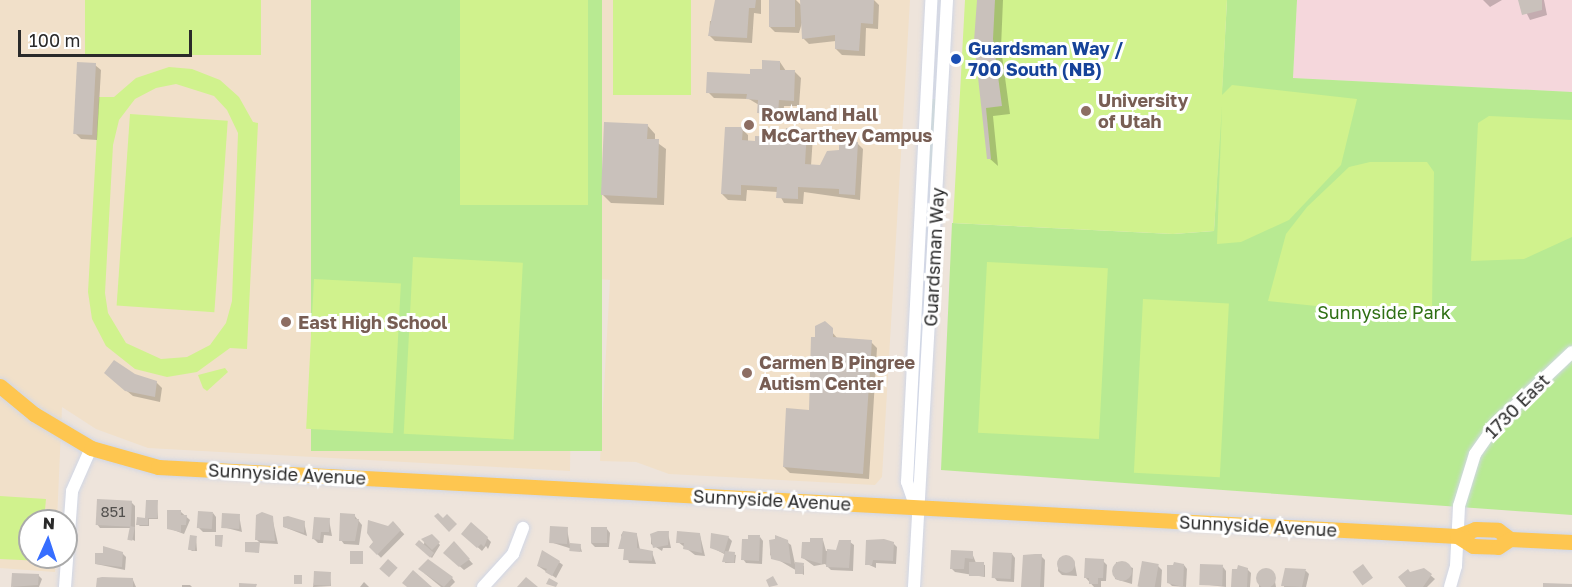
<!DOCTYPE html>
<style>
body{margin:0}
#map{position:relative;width:1572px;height:587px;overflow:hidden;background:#eee4db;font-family:"Golos Text",sans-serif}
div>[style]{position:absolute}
.education>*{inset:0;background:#f1e0c9}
.medical>*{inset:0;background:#f5d7dc}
.green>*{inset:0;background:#b8ea92;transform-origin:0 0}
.pitch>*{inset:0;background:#d0f28d;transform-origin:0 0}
.shadow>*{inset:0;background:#0003;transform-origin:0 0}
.building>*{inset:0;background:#c9c1bb;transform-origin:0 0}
.round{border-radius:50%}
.roads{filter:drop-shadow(0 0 2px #d0d6e5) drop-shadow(0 0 2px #d0d6e5)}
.minor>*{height:12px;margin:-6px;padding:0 6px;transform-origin:6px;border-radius:6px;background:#fff}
.major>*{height:15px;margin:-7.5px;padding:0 7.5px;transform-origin:7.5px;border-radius:7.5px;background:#fec650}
.dots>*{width:16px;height:16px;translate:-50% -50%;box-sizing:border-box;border:3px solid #fff;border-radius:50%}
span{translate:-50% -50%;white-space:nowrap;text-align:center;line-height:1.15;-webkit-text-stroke:6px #fff;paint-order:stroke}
.number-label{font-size:15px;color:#52504e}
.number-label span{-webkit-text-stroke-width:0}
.transit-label{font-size:18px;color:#164399;font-weight:700}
.left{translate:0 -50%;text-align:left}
.education-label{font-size:18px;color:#785e54;font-weight:700}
.street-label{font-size:18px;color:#2a2a2a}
.park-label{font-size:18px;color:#2e6f13}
.north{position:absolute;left:18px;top:509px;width:60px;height:60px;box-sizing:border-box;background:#fff;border:2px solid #aaa;border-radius:50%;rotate:3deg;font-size:16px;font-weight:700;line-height:24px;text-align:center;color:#2a2a2a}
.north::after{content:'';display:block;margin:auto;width:21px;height:27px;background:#376eff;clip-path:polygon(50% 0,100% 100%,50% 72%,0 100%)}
.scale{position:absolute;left:18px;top:30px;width:174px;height:27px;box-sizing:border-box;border:3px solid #2a2a2a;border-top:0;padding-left:8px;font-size:18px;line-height:21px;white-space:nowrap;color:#2a2a2a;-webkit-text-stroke:4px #fff;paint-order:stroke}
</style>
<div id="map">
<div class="education">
<i style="clip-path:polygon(0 0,314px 0,573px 238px,570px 471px,148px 448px,96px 429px,62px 407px,57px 521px,30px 521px,30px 557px,56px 557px,55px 572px,0 568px)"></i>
<i style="clip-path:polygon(601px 0,910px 0,882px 477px,875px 485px,669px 474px,636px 462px,600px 461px,610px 280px,586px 278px)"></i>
</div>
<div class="medical">
<i style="clip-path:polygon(1297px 0,1572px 0,1572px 92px,1293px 78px)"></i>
</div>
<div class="green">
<i style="left:311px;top:0;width:291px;height:451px"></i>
<i style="clip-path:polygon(1227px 0,1297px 0,1293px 78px,1572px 92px,1572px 515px,941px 470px,952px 223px,1173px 234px,1214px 231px)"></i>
<i style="clip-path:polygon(930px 99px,939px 99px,932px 174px,927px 173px)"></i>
</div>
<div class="pitch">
<i style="left:85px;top:0;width:176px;height:55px"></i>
<i style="left:460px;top:0;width:128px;height:205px"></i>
<i style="left:613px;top:0;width:78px;height:95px"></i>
<i style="clip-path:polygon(965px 0,1227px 0,1222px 95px,1232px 85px,1357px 99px,1341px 165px,1289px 220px,1241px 242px,1217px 244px,1222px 106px,1214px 231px,1173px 234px,953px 223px)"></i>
<i style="clip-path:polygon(evenodd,169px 67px,192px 69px,220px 80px,239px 97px,253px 122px,258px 123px,247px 349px,230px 348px,197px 372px,167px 377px,135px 369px,106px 346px,92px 319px,88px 292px,99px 97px,114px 97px,136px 78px,169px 67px,176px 84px,214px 96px,227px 110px,238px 133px,232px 301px,226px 323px,210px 345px,187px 357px,161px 359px,126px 343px,108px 313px,105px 293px,113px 145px,119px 120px,135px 99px,156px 88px,176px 84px)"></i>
<i style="left:130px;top:114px;width:98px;height:192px;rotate:4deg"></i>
<i style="clip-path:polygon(1489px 116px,1572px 120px,1572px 237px,1524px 259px,1471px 261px,1478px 123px)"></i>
<i style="clip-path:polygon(1370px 162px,1427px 162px,1434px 172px,1432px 309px,1424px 317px,1268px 301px,1286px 234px,1307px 207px,1349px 167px)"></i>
<i style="left:413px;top:257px;width:110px;height:177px;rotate:3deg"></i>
<i style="left:987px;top:262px;width:121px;height:171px;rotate:3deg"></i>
<i style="left:314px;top:279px;width:87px;height:150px;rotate:3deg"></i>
<i style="left:1143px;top:299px;width:86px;height:174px;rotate:3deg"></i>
<i style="clip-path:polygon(225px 368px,228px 372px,207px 391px,203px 388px,198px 375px)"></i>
<i style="clip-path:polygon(0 496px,46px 499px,44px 521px,30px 521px,30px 557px,42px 557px,42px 561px,0 559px)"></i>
</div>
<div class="shadow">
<i style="clip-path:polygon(716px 0,761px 0,761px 14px,754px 13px,752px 43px,715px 41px,709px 35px,710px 21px,715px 21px)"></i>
<i style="clip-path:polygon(771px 0,796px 0,802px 6px,802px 0,874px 0,879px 5px,878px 29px,866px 28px,865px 56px,842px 55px,836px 49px,836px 41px,809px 44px,803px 38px,803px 19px,799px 33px,775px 32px,769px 26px)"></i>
<i style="clip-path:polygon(978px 0,1003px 0,1001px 48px,1010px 114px,993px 116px,998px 166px,989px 158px)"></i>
<i style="clip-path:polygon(1483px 0,1502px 0,1490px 7px)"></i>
<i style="clip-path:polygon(1520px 0,1544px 0,1547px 15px,1530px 20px)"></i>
<i style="clip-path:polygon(780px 62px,786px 71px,795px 72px,801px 78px,799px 106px,784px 106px,783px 120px,765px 119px,759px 113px,759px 105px,749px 99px,714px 98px,708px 92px)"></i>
<i style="clip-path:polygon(95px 65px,101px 70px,97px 140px,81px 139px,75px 133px)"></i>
<i style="clip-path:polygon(647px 125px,655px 134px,655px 141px,666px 149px,664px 205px,611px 203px,603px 195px)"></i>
<i style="clip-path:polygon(742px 129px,748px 135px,748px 142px,787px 139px,807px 130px,813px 136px,811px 166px,821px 167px,857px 143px,863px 149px,860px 200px,804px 192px,803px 204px,784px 203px,778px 192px,747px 190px,746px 201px,728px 200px,722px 194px)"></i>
<i style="clip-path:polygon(824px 323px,838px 339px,871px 342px,877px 348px,869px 479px,790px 473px,784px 467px,810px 412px,816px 339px)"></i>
<i style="clip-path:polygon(112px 379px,156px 382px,162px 388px,160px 402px,133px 396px)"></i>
<i style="clip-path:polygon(131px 502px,135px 506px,135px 541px,131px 539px,132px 528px,100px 528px,97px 524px)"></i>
<i style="clip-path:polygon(157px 502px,158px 519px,149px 519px,149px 526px,139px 526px)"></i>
<i style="clip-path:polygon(181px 512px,190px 520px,184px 534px,168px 528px)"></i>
<i style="clip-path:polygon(213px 513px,216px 517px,216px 532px,203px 532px,199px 528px)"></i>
<i style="clip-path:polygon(239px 515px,242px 532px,223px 527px)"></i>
<i style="clip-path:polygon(354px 515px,362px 525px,359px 545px,344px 544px,341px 540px)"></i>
<i style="clip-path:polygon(272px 517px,278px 544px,260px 543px,256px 539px)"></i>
<i style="clip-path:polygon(329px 520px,332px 536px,324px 535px,323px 543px,318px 543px,314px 539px)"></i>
<i style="clip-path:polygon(304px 522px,307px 536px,284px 527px)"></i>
<i style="left:393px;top:523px;width:16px;height:33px;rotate:45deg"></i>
<i style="clip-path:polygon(567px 529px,570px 545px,580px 545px,582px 552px,550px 542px)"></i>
<i style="clip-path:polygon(607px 529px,610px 533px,609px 547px,595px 547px,591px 543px)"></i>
<i style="clip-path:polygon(623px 532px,637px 535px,640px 550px,652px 552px,656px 564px,629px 563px,621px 535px)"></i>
<i style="clip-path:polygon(668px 533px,671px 548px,663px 548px,662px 551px,651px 544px,651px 535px)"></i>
<i style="clip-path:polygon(463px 534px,487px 538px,491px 542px,488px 549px,486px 546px,482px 551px)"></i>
<i style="clip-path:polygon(700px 535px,705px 556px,695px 555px,678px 542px)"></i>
<i style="clip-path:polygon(432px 536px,440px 545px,432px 558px,417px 545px,424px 544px,425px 538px)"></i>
<i style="clip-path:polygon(196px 537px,197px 551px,192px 551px,190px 549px)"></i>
<i style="clip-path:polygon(728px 537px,732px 541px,728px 553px,736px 555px,735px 563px,725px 563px,726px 555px,711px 547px)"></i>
<i style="clip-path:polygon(760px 537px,763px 541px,762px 564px,746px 563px,743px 559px)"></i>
<i style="clip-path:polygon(780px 537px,791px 545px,795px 564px,804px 566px,804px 575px,770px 555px,771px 541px)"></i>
<i style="clip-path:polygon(823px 540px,826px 551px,837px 551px,850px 542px,854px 545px,853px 571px,831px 570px,825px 564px,814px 566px,803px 558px)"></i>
<i style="clip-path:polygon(454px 543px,473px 564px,464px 570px,445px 553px)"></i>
<i style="clip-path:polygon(894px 544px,897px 547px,896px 564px,876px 563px,876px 568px,867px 564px)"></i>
<i style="clip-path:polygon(952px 552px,972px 553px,976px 563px,985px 565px,985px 577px,955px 572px,951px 568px)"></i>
<i style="clip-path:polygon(122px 553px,126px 557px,125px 570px,96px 564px)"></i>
<i style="clip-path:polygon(1012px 554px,1015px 558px,1014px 582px,997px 581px,994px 577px)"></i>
<i style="clip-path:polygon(1041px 556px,1045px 560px,1044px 587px,1023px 587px)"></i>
<i style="clip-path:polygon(1059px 558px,1074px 560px,1077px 576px,1062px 575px,1058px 571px)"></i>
<i style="clip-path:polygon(1103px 561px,1107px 565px,1106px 581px,1101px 581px,1101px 587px,1094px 587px,1085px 577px)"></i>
<i style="clip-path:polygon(559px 562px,563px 565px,556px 578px,538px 566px)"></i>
<i style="clip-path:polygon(1116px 562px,1133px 568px,1132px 584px,1115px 579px)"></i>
<i style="clip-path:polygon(1184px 565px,1187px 569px,1186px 587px,1172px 586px,1168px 582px)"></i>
<i style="clip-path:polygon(1158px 566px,1162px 570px,1161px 587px,1143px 587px)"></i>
<i style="clip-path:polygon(1223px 567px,1226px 571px,1226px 587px,1201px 584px)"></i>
<i style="clip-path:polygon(1247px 569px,1251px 573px,1250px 587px,1233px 587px)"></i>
<i style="clip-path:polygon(1286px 570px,1306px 571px,1309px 574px,1306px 587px,1284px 587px)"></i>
<i style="clip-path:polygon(1424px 570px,1435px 579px,1427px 587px,1408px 587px,1410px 573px)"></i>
<i style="clip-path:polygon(1273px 571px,1276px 587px,1259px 587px,1259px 572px)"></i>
<i style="clip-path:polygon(316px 572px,330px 573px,331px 586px,313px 587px)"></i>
<i style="clip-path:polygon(424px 573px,452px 578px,455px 582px,450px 587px,441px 587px)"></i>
<i style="clip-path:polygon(13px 574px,38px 575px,42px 579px,39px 587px,13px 587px)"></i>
<i style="clip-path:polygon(133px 580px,136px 587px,98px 587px)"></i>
<i style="clip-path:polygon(364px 582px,369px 587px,360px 587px)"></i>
<i style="clip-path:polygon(182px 585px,190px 585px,192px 587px,182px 587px)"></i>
</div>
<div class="building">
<i style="clip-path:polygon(715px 0,756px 0,755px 8px,749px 8px,747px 38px,708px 36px)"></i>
<i style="left:769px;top:0;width:26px;height:27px"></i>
<i style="clip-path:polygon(800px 0,874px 0,873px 24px,861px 23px,859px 51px,835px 49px,835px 35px,802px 39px)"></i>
<i style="clip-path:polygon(977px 0,995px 0,993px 39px,1002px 106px,986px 108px,991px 159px,987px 159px,974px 41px)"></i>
<i style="clip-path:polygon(1518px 0,1542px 0,1542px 10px,1522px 15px)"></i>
<i style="clip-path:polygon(762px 60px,780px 61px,780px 70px,795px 70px,794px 101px,779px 100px,778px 114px,757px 113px,758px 100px,746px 99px,747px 94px,706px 93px,707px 72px,750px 74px,750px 69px,762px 69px)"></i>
<i style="left:77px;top:62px;width:19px;height:72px;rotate:3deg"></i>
<i style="clip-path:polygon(604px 122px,648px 124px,647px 139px,659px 139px,657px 198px,601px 195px)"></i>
<i style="clip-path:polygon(725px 127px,743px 127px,742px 140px,755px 141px,755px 136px,785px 137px,786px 128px,807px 129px,805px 164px,820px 165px,827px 151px,839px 150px,839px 140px,858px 142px,855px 195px,839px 194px,839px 189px,798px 187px,798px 199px,776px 198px,777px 187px,741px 185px,741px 195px,721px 194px)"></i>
<i style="clip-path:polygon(825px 321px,833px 328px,833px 337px,872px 340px,863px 474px,783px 467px,786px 408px,809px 410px,811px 337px,815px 337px,815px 326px)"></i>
<i style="clip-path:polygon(114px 360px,135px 374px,157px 381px,155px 397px,125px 391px,104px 373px)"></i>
<i style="left:97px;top:499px;width:35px;height:26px;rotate:3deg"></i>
<i style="clip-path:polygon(146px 500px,158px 500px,157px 518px,148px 518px,148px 525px,136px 525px,137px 517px,145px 518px)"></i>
<i style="clip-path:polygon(167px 510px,181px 510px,181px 515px,187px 515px,186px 525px,181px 525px,181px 532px,167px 529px)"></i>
<i style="left:198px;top:511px;width:15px;height:17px;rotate:4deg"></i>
<i style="clip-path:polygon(262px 512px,273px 516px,275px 541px,255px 540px,256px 515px)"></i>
<i style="left:222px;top:513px;width:18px;height:15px;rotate:3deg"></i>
<i style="clip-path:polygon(340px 513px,355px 514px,355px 519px,359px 519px,355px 541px,339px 541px)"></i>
<i style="clip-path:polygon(438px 513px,443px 518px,447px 514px,457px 524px,449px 532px,434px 516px)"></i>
<i style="clip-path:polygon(288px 516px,305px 521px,304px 533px,283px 527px,283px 517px)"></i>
<i style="clip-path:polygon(314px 517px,330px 518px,329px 532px,321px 532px,320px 540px,312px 539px)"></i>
<i style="clip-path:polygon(368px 520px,388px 526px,393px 521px,401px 530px,377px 555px,369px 547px,373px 542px,367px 533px)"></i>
<i style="clip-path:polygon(471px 522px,488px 537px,484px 547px,481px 544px,477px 548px,461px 534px)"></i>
<i style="left:130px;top:526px;width:5px;height:14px;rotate:11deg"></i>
<i style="left:550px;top:526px;width:18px;height:17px;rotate:3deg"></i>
<i style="left:591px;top:527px;width:16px;height:16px"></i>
<i style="clip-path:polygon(623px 531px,637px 533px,637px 548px,653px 551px,652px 561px,623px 560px,624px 549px,618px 549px)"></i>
<i style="clip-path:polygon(658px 531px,669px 531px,668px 545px,653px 548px,650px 534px)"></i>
<i style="clip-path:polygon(677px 531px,700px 533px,702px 553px,683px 549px,684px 543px,676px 543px)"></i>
<i style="clip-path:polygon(711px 533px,729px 536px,724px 553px,710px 548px)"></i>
<i style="clip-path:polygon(432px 534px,440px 542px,432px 550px,421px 539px)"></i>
<i style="left:190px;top:535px;width:7px;height:15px;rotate:8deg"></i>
<i style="clip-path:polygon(215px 535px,223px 535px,222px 547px,215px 546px)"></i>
<i style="clip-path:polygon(748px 535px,760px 535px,759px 561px,741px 560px,742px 539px,748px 539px)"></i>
<i style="clip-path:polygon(775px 535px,788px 540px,791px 564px,771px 559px,769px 540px,775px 539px)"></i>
<i style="clip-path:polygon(810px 538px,823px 538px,822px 564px,801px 558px,802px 542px,810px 542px)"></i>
<i style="clip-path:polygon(884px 539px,894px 542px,893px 561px,873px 560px,872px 565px,865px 565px,866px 540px)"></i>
<i style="left:419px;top:540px;width:20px;height:6px;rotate:41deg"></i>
<i style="clip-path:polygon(839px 540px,851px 540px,849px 568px,826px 567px,827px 549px,836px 550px)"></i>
<i style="clip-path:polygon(454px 541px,470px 559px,459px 567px,443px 553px)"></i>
<i style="clip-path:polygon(245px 542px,260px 542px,259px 553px,245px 552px)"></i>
<i style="left:570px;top:543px;width:11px;height:8px;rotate:5deg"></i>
<i style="clip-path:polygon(103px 546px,123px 552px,122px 567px,95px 564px,95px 553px,103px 553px)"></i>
<i style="clip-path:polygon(542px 550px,560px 561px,552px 576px,545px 572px,547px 569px,537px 566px)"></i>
<i style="clip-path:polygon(951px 550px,973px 551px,973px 559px,965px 558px,964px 569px,950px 569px)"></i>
<i style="left:350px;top:551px;width:13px;height:13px"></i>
<i style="clip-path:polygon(725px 551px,735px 552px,734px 563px,722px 562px)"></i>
<i style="left:993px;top:552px;width:19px;height:26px;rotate:3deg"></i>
<i style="clip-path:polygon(1035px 554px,1042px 554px,1040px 587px,1021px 587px,1023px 555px)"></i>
<i class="round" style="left:1057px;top:555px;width:18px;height:18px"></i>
<i style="clip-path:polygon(1085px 558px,1104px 559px,1103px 578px,1098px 578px,1098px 584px,1089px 584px,1089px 578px,1084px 578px)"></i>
<i style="left:388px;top:559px;width:13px;height:13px;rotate:42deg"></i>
<i style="clip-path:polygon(428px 559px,453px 577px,444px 587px,418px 569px)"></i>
<i style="left:1142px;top:561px;width:17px;height:26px;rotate:10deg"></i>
<i class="round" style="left:1112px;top:561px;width:20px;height:20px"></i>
<i style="clip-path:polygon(795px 562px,804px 563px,803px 574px,795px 574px)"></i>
<i style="left:969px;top:562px;width:15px;height:14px"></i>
<i style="clip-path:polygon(1174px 562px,1184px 564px,1183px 587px,1167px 583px,1167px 565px,1173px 565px)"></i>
<i style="left:1200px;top:564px;width:23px;height:21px;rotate:2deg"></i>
<i style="left:1363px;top:564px;width:17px;height:13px;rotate:54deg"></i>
<i style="clip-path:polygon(1238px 565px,1248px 568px,1247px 587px,1231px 587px,1232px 569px,1237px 569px)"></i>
<i style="clip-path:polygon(1285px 568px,1306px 569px,1302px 587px,1281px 586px)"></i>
<i style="clip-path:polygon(1424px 568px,1432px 574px,1423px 587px,1406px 587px,1398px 577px,1408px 569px,1410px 572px)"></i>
<i class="round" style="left:1256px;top:568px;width:20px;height:20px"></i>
<i style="clip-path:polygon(413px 570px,432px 587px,407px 587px,402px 583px)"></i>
<i style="left:314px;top:571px;width:17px;height:14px;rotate:3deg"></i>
<i style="clip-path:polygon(12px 573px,39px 574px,38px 585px,11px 587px)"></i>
<i style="left:294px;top:575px;width:8px;height:9px"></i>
<i style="clip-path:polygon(773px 576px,778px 585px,769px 587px,766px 580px)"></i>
<i style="clip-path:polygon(102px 577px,133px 578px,133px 587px,96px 587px,97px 578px)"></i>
<i style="clip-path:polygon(526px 577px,538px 587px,517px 587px)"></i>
<i style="clip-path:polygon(549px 578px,558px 583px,556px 587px,546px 584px)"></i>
<i style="clip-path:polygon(239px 583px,257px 584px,256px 587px,239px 587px)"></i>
<i style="clip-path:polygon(1543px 583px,1572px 584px,1572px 587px,1543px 587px)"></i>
</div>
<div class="roads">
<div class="minor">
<i style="left:916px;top:508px;width:28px;rotate:-109deg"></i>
<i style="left:907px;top:482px;width:483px;rotate:-87.1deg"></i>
<i style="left:65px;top:587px;width:96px;rotate:-85.8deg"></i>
<i style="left:72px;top:491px;width:47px;rotate:-66.2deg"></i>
<i style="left:483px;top:587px;width:45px;rotate:-47.7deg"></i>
<i style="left:513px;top:554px;width:28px;rotate:-69deg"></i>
<i style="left:914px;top:587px;width:588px;rotate:-86.78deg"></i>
<i style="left:1450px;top:587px;width:22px;rotate:-74deg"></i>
<i style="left:1456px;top:566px;width:60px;rotate:-87.1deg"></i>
<i style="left:1459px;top:506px;width:54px;rotate:-72.9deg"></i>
<i style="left:1475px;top:454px;width:38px;rotate:-55deg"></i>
<i style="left:1497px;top:423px;width:103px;rotate:-43.4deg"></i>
</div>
<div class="major">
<i style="left:0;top:386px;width:44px;rotate:39.5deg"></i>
<i style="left:34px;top:414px;width:66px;rotate:30.8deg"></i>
<i style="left:91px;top:448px;width:70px;rotate:15.8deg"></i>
<i style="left:158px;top:467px;width:1301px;rotate:3.04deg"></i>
<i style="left:1457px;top:536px;width:19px;rotate:-21deg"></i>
<i style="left:1475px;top:529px;width:23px;rotate:2deg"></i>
<i style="left:1498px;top:530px;width:15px;rotate:37deg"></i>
<i style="left:1510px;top:539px;width:62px;rotate:2.8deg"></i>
<i style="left:1457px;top:536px;width:19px;rotate:32deg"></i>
<i style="left:1473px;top:546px;width:25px;rotate:2deg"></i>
<i style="left:1498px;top:547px;width:14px;rotate:-34deg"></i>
</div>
</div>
<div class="dots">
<i style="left:956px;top:59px;background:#1a4fb4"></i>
<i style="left:1086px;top:111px;background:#8d6e63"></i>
<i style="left:749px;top:125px;background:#8d6e63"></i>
<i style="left:286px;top:322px;background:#8d6e63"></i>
<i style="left:747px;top:373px;background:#8d6e63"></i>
</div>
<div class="number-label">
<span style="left:113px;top:512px">851</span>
</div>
<div class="transit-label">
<span class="left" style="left:968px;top:59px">Guardsman Way /<br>700 South (NB)</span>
</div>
<div class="education-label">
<span class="left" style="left:1098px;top:111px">University<br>of Utah</span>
<span class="left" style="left:761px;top:125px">Rowland Hall<br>McCarthey Campus</span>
<span class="left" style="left:298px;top:322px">East High School</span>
<span class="left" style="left:759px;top:373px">Carmen B Pingree<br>Autism Center</span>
</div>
<div class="street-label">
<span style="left:934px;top:257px;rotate:-87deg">Guardsman Way</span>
<span style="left:1517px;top:406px;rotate:-45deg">1730 East</span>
<span style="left:287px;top:474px;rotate:3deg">Sunnyside Avenue</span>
<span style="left:772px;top:500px;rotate:3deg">Sunnyside Avenue</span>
<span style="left:1258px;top:526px;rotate:3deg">Sunnyside Avenue</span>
</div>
<div class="park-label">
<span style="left:1384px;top:312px">Sunnyside Park</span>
</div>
<div class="north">N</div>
<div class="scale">100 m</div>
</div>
